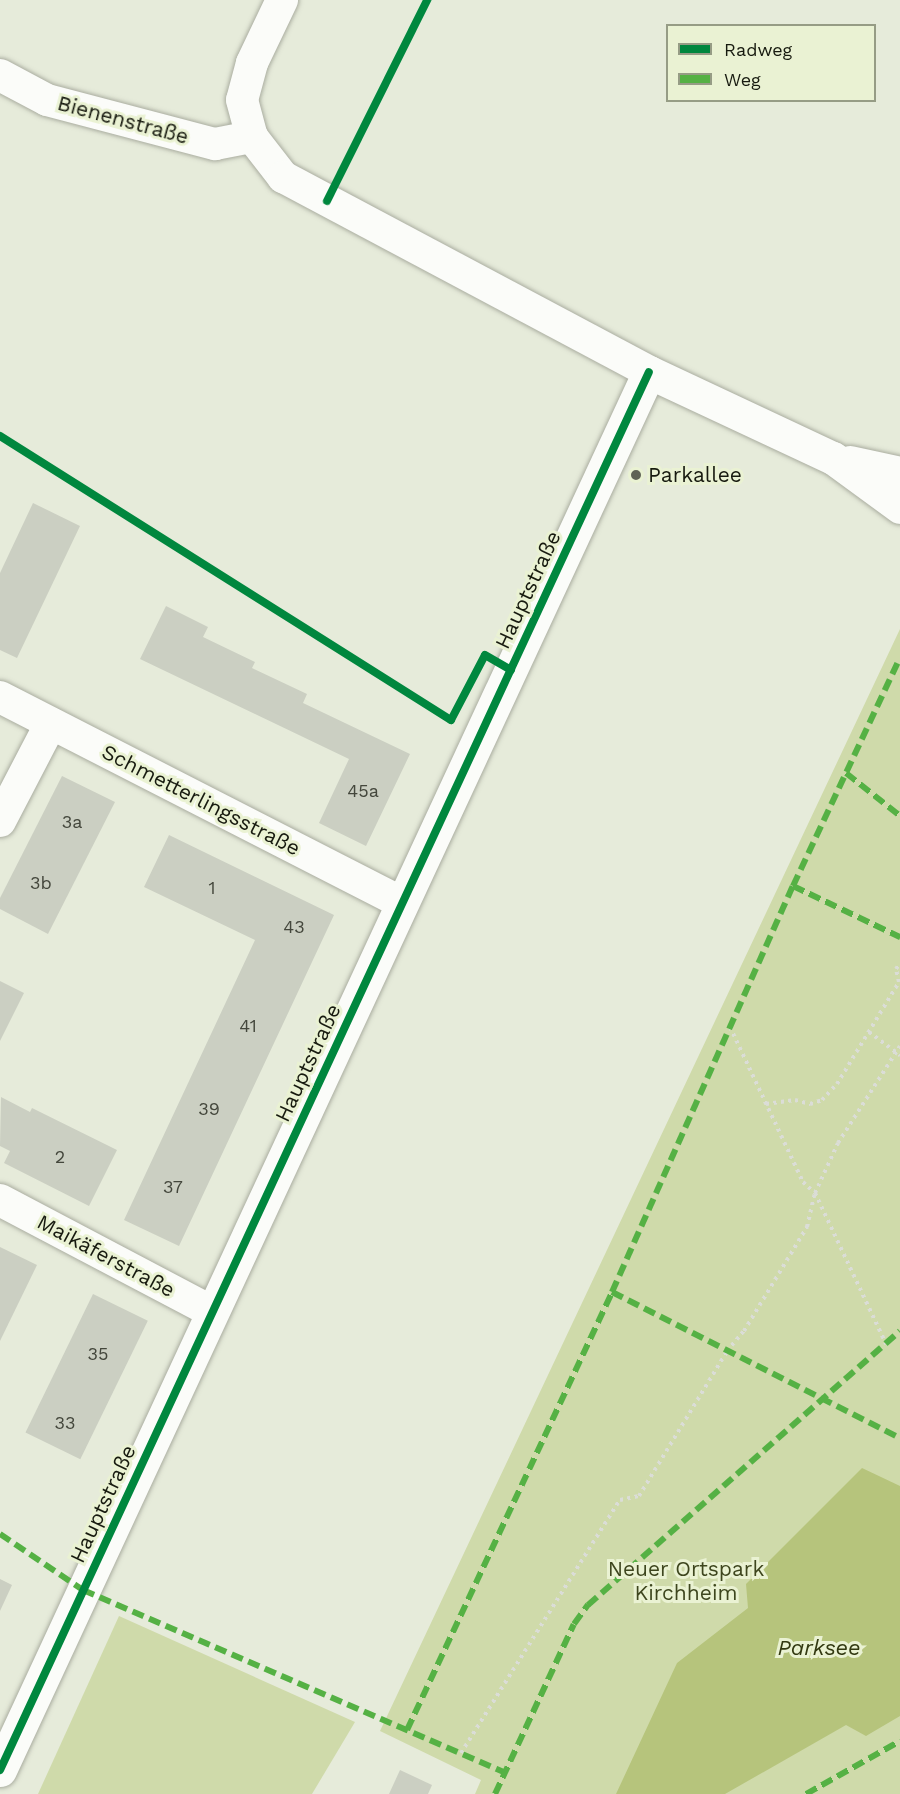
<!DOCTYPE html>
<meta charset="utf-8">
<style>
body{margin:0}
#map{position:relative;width:900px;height:1794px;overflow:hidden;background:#e6ebda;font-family:"Work Sans",sans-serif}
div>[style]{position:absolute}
.green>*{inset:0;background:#cfdaaa}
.water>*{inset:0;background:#b6c47c}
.building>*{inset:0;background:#cbcfc2;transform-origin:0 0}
.path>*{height:4px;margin-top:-2px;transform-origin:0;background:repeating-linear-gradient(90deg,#dbddd7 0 3px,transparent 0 7.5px)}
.roads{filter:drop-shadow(0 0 2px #aaada0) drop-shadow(0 0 2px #aaada0)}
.minor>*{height:32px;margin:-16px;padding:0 16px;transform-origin:16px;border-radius:16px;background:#fbfcf9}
.tertiary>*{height:33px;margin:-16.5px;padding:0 16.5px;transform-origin:16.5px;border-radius:16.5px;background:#fbfcf9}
.quiet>*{height:6px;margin-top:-3px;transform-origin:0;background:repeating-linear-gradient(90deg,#55b144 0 12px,transparent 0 18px)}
.cycleway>*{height:8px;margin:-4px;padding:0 4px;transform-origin:4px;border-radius:4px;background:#00873e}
.dots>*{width:16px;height:16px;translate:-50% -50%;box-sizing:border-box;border:3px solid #eaf2d3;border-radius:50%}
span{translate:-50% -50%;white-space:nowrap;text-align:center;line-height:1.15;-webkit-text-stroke:6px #eaf2d3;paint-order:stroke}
.number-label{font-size:18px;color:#44473c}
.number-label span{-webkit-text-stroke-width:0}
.street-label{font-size:21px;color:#171a0f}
.poi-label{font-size:21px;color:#171a0f}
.left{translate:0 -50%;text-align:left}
.park-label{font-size:21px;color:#3e461e}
.water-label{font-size:22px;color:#323911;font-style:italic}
.legend{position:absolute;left:666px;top:24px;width:210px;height:78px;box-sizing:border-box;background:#eaf2d3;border:2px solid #969c85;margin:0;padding:8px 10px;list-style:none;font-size:18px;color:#171a0f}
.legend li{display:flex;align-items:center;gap:12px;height:30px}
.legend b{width:30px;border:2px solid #969c85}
</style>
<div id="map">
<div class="green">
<i style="clip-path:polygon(900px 629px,900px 1794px,475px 1794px,481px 1780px,380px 1731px)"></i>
<i style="clip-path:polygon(119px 1616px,355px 1722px,312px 1794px,38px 1794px)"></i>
</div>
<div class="water">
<i style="clip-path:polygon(862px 1468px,900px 1486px,900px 1716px,866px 1736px,846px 1725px,725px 1794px,616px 1794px,677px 1663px,748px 1608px,746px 1584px)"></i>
</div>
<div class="building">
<i style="clip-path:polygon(33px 503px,80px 526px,17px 658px,0 650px,0 573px)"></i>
<i style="clip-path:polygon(166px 606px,208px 627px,203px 637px,255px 662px,252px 668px,307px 694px,303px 703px,410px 754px,366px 846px,319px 823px,349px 759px,140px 659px)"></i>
<i style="clip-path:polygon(62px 776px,115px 802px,48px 934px,0 909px,0 898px)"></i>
<i style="clip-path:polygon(169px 835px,334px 915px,179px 1246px,124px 1220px,255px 940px,144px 887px)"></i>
<i style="clip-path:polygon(0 981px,24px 993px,0 1041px)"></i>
<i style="clip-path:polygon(1px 1097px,30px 1112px,32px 1108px,117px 1150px,89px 1206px,4px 1163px,10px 1151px,0 1146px)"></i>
<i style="clip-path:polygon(0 1247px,37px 1265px,0 1341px)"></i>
<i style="left:93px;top:1294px;width:61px;height:154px;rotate:26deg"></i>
<i style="clip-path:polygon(0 1579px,12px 1585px,0 1611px)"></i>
<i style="clip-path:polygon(400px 1770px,432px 1785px,428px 1794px,389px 1794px)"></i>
</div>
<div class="path">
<i style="left:730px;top:1027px;width:171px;rotate:64.8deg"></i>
<i style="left:803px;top:1182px;width:16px;rotate:43deg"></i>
<i style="left:815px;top:1193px;width:167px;rotate:64.8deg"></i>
<i style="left:869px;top:1032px;width:39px;rotate:37deg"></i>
<i style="left:766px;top:1104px;width:29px;rotate:-8deg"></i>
<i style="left:795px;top:1100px;width:16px;rotate:15deg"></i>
<i style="left:810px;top:1104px;width:13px;rotate:-18deg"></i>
<i style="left:822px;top:1100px;width:22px;rotate:-47deg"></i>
<i style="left:837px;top:1084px;width:119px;rotate:-58.7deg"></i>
<i style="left:899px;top:982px;width:13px;rotate:-103deg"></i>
<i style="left:896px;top:969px;width:7px;rotate:-56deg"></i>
<i style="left:461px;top:1753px;width:299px;rotate:-57.9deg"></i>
<i style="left:620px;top:1500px;width:19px;rotate:-12deg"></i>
<i style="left:639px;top:1496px;width:170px;rotate:-58.7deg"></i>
<i style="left:727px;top:1351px;width:26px;rotate:-50deg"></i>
<i style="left:744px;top:1331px;width:122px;rotate:-58.8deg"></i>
<i style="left:807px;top:1227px;width:35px;rotate:-77deg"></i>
<i style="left:815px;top:1193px;width:55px;rotate:-65.3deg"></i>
<i style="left:838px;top:1143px;width:115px;rotate:-57.4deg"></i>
<i style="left:807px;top:1793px;width:1px;rotate:45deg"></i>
</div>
<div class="roads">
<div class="minor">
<i style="left:282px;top:0;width:70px;rotate:115.5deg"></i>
<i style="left:252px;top:63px;width:38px;rotate:105deg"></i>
<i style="left:242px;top:100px;width:38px;rotate:75deg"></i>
<i style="left:252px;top:137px;width:51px;rotate:52.2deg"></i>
<i style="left:283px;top:177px;width:415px;rotate:28deg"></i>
<i style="left:0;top:75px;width:53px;rotate:28deg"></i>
<i style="left:47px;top:100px;width:174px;rotate:14.7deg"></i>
<i style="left:215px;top:144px;width:38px;rotate:-11deg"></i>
<i style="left:0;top:697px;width:452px;rotate:27.1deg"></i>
<i style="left:0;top:821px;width:110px;rotate:-62.5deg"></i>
<i style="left:0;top:1200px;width:240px;rotate:27.8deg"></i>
</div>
<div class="tertiary">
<i style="left:850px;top:462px;width:51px;rotate:12.4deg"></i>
<i style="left:0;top:1770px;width:1541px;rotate:-65.1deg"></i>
<i style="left:649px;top:372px;width:203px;rotate:25.1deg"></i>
<i style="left:833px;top:458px;width:83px;rotate:36.2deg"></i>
</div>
</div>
<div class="quiet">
<i style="left:846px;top:773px;width:69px;rotate:38.5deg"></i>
<i style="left:793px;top:886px;width:119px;rotate:25.5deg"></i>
<i style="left:612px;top:1292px;width:323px;rotate:26.9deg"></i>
<i style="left:0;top:1534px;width:100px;rotate:34deg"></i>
<i style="left:83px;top:1590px;width:459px;rotate:23.4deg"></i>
<i style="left:407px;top:1730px;width:484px;rotate:-64.9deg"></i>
<i style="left:612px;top:1292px;width:445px;rotate:-66deg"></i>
<i style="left:793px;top:886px;width:252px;rotate:-64.9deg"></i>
<i style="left:495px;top:1794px;width:187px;rotate:-65.1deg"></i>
<i style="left:574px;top:1624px;width:24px;rotate:-54deg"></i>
<i style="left:588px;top:1605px;width:415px;rotate:-41.3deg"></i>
<i style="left:806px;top:1794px;width:108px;rotate:-29.4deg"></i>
</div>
<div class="cycleway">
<i style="left:327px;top:201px;width:225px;rotate:-63.5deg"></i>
<i style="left:0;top:436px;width:533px;rotate:32.2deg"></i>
<i style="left:451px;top:720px;width:73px;rotate:-62.4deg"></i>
<i style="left:485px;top:655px;width:30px;rotate:30deg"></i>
<i style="left:0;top:1770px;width:1541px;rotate:-65.1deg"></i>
</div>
<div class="dots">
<i style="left:636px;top:475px;background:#5f6356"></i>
</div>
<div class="number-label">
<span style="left:363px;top:791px">45a</span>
<span style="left:72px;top:822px">3a</span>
<span style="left:41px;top:883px">3b</span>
<span style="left:212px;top:888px">1</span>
<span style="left:294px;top:927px">43</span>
<span style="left:248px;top:1026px">41</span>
<span style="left:209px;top:1109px">39</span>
<span style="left:60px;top:1157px">2</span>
<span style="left:173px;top:1187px">37</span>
<span style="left:98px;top:1354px">35</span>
<span style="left:65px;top:1423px">33</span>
</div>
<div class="street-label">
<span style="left:123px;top:120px;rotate:15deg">Bienenstraße</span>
<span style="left:528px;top:590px;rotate:-65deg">Hauptstraße</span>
<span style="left:201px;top:800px;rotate:27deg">Schmetterlingsstraße</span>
<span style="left:308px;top:1063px;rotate:-65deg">Hauptstraße</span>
<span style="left:106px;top:1256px;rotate:28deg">Maikäferstraße</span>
<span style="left:103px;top:1504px;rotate:-65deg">Hauptstraße</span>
</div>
<div class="poi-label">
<span class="left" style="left:648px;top:475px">Parkallee</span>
</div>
<div class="park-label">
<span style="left:686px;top:1581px">Neuer Ortspark<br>Kirchheim</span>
</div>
<div class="water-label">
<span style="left:819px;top:1648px">Parksee</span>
</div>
<ul class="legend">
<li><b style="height:8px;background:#00873e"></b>Radweg</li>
<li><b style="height:8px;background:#55b144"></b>Weg</li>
</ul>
</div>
